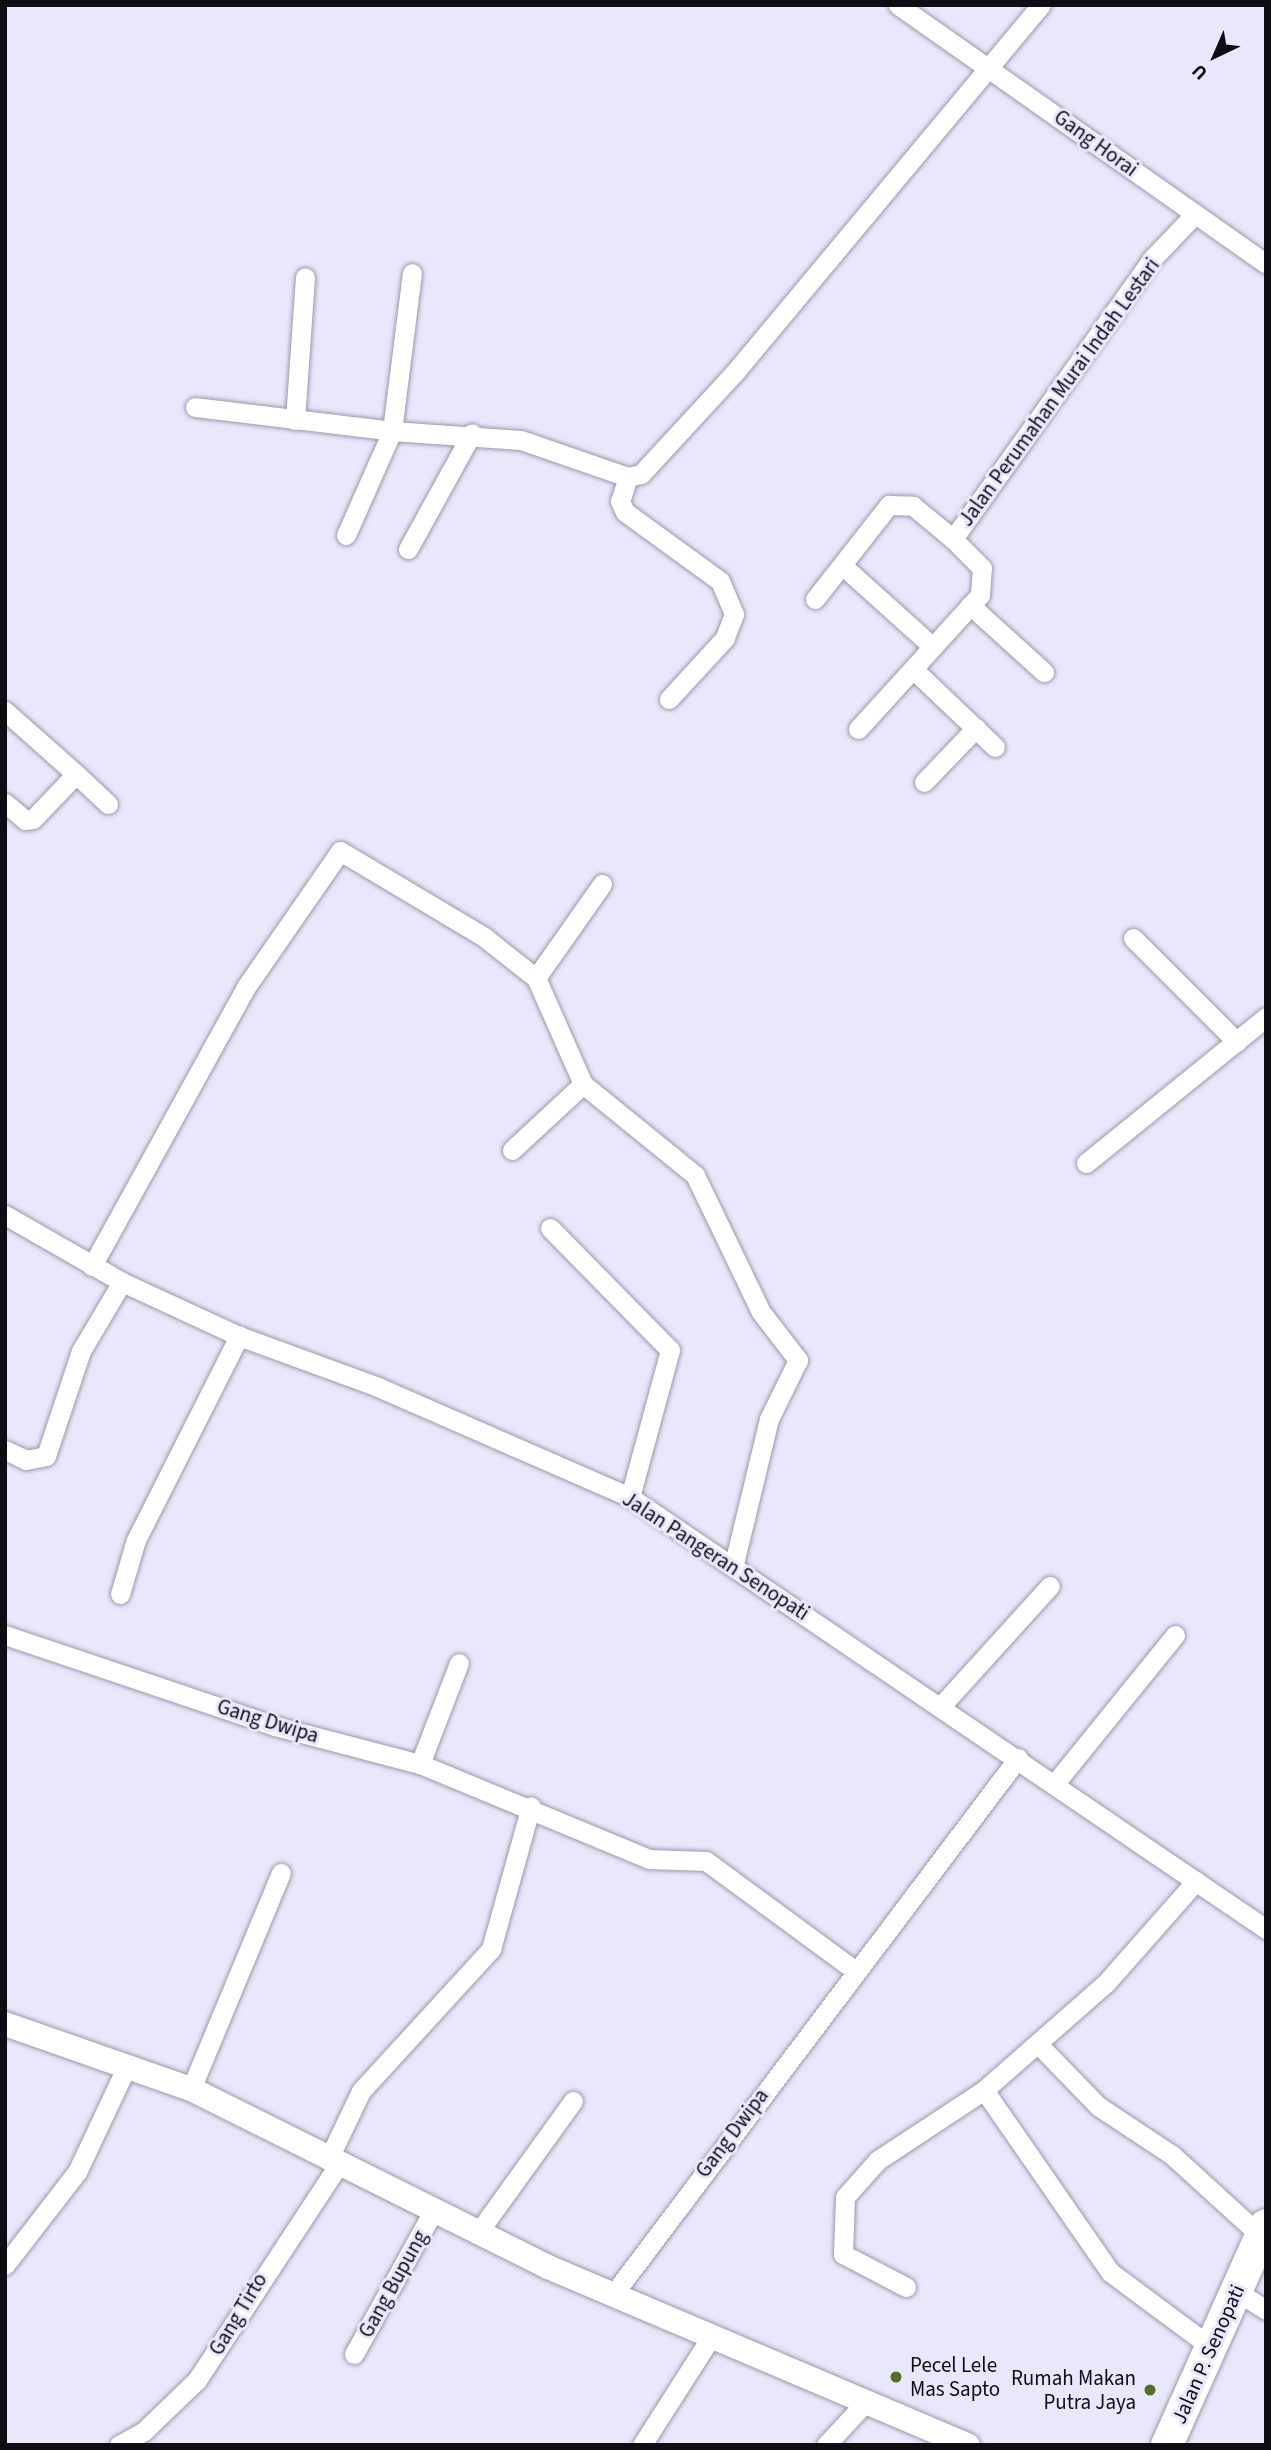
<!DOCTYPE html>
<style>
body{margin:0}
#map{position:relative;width:1271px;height:2450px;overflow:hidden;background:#e9e7fb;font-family:"Source Sans 3",sans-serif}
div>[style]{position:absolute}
.roads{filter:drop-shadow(0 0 2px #9a99ac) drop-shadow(0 0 2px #9a99ac)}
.minor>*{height:19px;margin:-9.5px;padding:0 9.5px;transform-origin:9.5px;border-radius:9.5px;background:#fff}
.tertiary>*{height:24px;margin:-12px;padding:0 12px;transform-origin:12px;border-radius:12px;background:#fff}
.primary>*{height:32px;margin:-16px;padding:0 16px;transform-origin:16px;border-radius:16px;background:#fff}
.dots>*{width:19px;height:19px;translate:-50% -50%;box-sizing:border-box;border:4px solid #e9e7fb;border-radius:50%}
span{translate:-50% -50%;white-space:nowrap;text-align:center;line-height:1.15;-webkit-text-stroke:6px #e9e7fb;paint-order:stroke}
.street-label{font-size:21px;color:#0e0d14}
.poi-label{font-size:21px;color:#0e0d14}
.left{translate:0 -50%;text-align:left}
.right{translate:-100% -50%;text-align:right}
.frame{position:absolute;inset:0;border:7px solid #0e0d14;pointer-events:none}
.north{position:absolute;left:1180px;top:21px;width:70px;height:70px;-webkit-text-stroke:5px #e9e7fb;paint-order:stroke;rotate:224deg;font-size:19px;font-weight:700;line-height:28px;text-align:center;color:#0e0d14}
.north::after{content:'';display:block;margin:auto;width:24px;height:32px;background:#0e0d14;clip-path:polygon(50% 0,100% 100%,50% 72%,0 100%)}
</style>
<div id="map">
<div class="roads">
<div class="minor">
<i style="left:898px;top:5px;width:450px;rotate:35.1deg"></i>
<i style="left:195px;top:407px;width:198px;rotate:6.9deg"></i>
<i style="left:392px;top:431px;width:159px;rotate:-82.8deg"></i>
<i style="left:295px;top:420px;width:143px;rotate:-86deg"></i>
<i style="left:628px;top:477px;width:25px;rotate:108deg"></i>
<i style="left:620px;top:501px;width:12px;rotate:66deg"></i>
<i style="left:625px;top:512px;width:117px;rotate:36deg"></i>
<i style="left:720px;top:581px;width:36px;rotate:67deg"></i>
<i style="left:734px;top:614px;width:26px;rotate:111deg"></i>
<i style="left:725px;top:638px;width:83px;rotate:132.6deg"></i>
<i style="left:346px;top:535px;width:114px;rotate:-66.1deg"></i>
<i style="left:392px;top:431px;width:129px;rotate:4deg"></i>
<i style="left:521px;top:440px;width:113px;rotate:19.1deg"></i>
<i style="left:628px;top:477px;width:13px;rotate:-13deg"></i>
<i style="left:641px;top:474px;width:139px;rotate:-47.3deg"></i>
<i style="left:735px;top:372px;width:478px;rotate:-50.2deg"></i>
<i style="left:408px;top:549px;width:132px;rotate:-61.1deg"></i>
<i style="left:843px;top:566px;width:121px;rotate:42deg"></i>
<i style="left:815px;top:599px;width:120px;rotate:-51.8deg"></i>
<i style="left:889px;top:505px;width:24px;rotate:2deg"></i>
<i style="left:913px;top:506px;width:52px;rotate:39.5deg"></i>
<i style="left:970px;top:605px;width:100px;rotate:42.2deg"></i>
<i style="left:913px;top:669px;width:113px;rotate:43.6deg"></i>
<i style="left:5px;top:711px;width:95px;rotate:41.6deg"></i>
<i style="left:858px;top:729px;width:181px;rotate:-47.7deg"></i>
<i style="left:980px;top:595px;width:27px;rotate:-86deg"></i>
<i style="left:982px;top:568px;width:41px;rotate:-135deg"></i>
<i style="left:953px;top:539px;width:342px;rotate:-54.6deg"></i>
<i style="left:1151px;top:260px;width:64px;rotate:-46.3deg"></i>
<i style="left:924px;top:782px;width:75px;rotate:-46.1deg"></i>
<i style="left:5px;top:803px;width:26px;rotate:40deg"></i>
<i style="left:25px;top:820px;width:8px;rotate:-7deg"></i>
<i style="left:33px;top:819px;width:62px;rotate:-46.3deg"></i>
<i style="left:76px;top:774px;width:44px;rotate:43.2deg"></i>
<i style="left:1133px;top:938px;width:147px;rotate:45deg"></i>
<i style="left:583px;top:1084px;width:116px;rotate:-113.9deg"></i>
<i style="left:536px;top:978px;width:115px;rotate:-54.9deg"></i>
<i style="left:512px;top:1150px;width:97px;rotate:-42.9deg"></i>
<i style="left:583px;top:1084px;width:144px;rotate:39.1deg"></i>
<i style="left:695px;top:1175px;width:152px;rotate:64.3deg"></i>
<i style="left:761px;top:1312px;width:61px;rotate:52.4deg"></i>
<i style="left:798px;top:1360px;width:66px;rotate:116.2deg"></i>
<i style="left:769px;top:1419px;width:149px;rotate:103.6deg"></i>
<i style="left:1086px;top:1163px;width:232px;rotate:-39deg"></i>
<i style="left:5px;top:1215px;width:135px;rotate:29.8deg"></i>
<i style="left:122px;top:1282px;width:129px;rotate:24.8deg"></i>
<i style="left:239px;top:1336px;width:148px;rotate:20.1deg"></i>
<i style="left:378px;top:1387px;width:275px;rotate:23.6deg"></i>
<i style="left:630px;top:1497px;width:769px;rotate:34.19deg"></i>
<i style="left:550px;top:1228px;width:171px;rotate:45.5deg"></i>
<i style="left:670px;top:1350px;width:152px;rotate:105.2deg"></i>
<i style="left:92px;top:1266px;width:319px;rotate:-61.1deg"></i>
<i style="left:246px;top:987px;width:165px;rotate:-55.3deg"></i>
<i style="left:340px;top:851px;width:168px;rotate:30.8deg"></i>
<i style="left:484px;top:937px;width:66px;rotate:38.3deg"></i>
<i style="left:5px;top:1450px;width:23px;rotate:25deg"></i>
<i style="left:26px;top:1460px;width:20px;rotate:-11deg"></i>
<i style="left:46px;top:1456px;width:111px;rotate:-71.6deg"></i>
<i style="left:81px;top:1351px;width:80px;rotate:-59.3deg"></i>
<i style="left:120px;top:1594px;width:56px;rotate:-73.5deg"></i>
<i style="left:136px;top:1540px;width:229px;rotate:-63.2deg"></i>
<i style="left:5px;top:1635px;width:285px;rotate:18.6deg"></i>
<i style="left:275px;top:1726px;width:150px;rotate:14.7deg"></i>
<i style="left:420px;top:1764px;width:248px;rotate:22.5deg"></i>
<i style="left:649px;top:1859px;width:57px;rotate:2deg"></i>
<i style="left:706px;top:1861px;width:182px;rotate:36.3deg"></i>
<i style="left:941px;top:1706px;width:162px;rotate:-47.8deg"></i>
<i style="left:420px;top:1764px;width:108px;rotate:-68.9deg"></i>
<i style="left:1056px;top:1782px;width:189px;rotate:-51deg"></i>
<i style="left:1038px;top:2044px;width:86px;rotate:45.9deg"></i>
<i style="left:1098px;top:2106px;width:89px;rotate:33.5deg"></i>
<i style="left:1172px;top:2155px;width:120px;rotate:42.3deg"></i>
<i style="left:191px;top:2089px;width:234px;rotate:-67.4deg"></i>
<i style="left:984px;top:2090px;width:221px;rotate:55.3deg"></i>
<i style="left:1110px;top:2272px;width:126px;rotate:36.6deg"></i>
<i style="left:328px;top:2160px;width:76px;rotate:-64.4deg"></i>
<i style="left:361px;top:2091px;width:193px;rotate:-47.5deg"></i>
<i style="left:491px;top:1949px;width:148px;rotate:-74.4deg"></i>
<i style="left:477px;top:2234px;width:164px;rotate:-54.2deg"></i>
<i style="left:5px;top:2265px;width:118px;rotate:-52.3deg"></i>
<i style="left:77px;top:2172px;width:115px;rotate:-64.8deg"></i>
<i style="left:906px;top:2287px;width:71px;rotate:-152.4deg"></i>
<i style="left:843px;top:2254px;width:57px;rotate:-88deg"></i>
<i style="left:845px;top:2197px;width:50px;rotate:-48.3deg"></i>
<i style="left:878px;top:2160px;width:127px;rotate:-33.4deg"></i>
<i style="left:984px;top:2090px;width:162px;rotate:-41.3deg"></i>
<i style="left:1106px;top:1983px;width:136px;rotate:-48.6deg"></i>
<i style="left:1236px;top:2291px;width:36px;rotate:32deg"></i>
<i style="left:612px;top:2296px;width:674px;rotate:-52.96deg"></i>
<i style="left:354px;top:2354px;width:161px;rotate:-61deg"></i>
<i style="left:119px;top:2445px;width:29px;rotate:-29deg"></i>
<i style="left:144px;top:2431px;width:74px;rotate:-43.9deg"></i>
<i style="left:197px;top:2380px;width:257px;rotate:-56.7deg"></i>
<i style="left:642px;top:2445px;width:128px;rotate:-57.4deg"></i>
<i style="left:826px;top:2445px;width:56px;rotate:-47.2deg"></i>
</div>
<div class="tertiary">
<i style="left:5px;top:2024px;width:197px;rotate:19.3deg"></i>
<i style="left:191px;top:2089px;width:399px;rotate:26.5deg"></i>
<i style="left:548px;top:2267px;width:456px;rotate:23deg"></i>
</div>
<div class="primary">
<i style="left:1167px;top:2445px;width:241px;rotate:-65.8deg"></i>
</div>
</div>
<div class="dots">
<i style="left:896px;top:2377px;background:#537024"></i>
<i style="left:1150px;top:2390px;background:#537024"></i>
</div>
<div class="street-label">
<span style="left:1096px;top:143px;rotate:36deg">Gang Horai</span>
<span style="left:1059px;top:392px;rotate:-54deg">Jalan Perumahan Murai Indah Lestari</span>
<span style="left:716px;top:1556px;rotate:33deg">Jalan Pangeran Senopati</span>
<span style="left:268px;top:1721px;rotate:17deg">Gang Dwipa</span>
<span style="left:732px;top:2133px;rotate:-53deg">Gang Dwipa</span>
<span style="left:393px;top:2284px;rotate:-61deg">Gang Bupung</span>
<span style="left:238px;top:2314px;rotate:-59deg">Gang Tirto</span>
<span style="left:1208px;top:2354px;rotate:-66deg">Jalan P. Senopati</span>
</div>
<div class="poi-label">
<span class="left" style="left:910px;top:2377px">Pecel Lele<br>Mas Sapto</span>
<span class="right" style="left:1136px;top:2390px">Rumah Makan<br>Putra Jaya</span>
</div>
<div class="frame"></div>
<div class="north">U</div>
</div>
